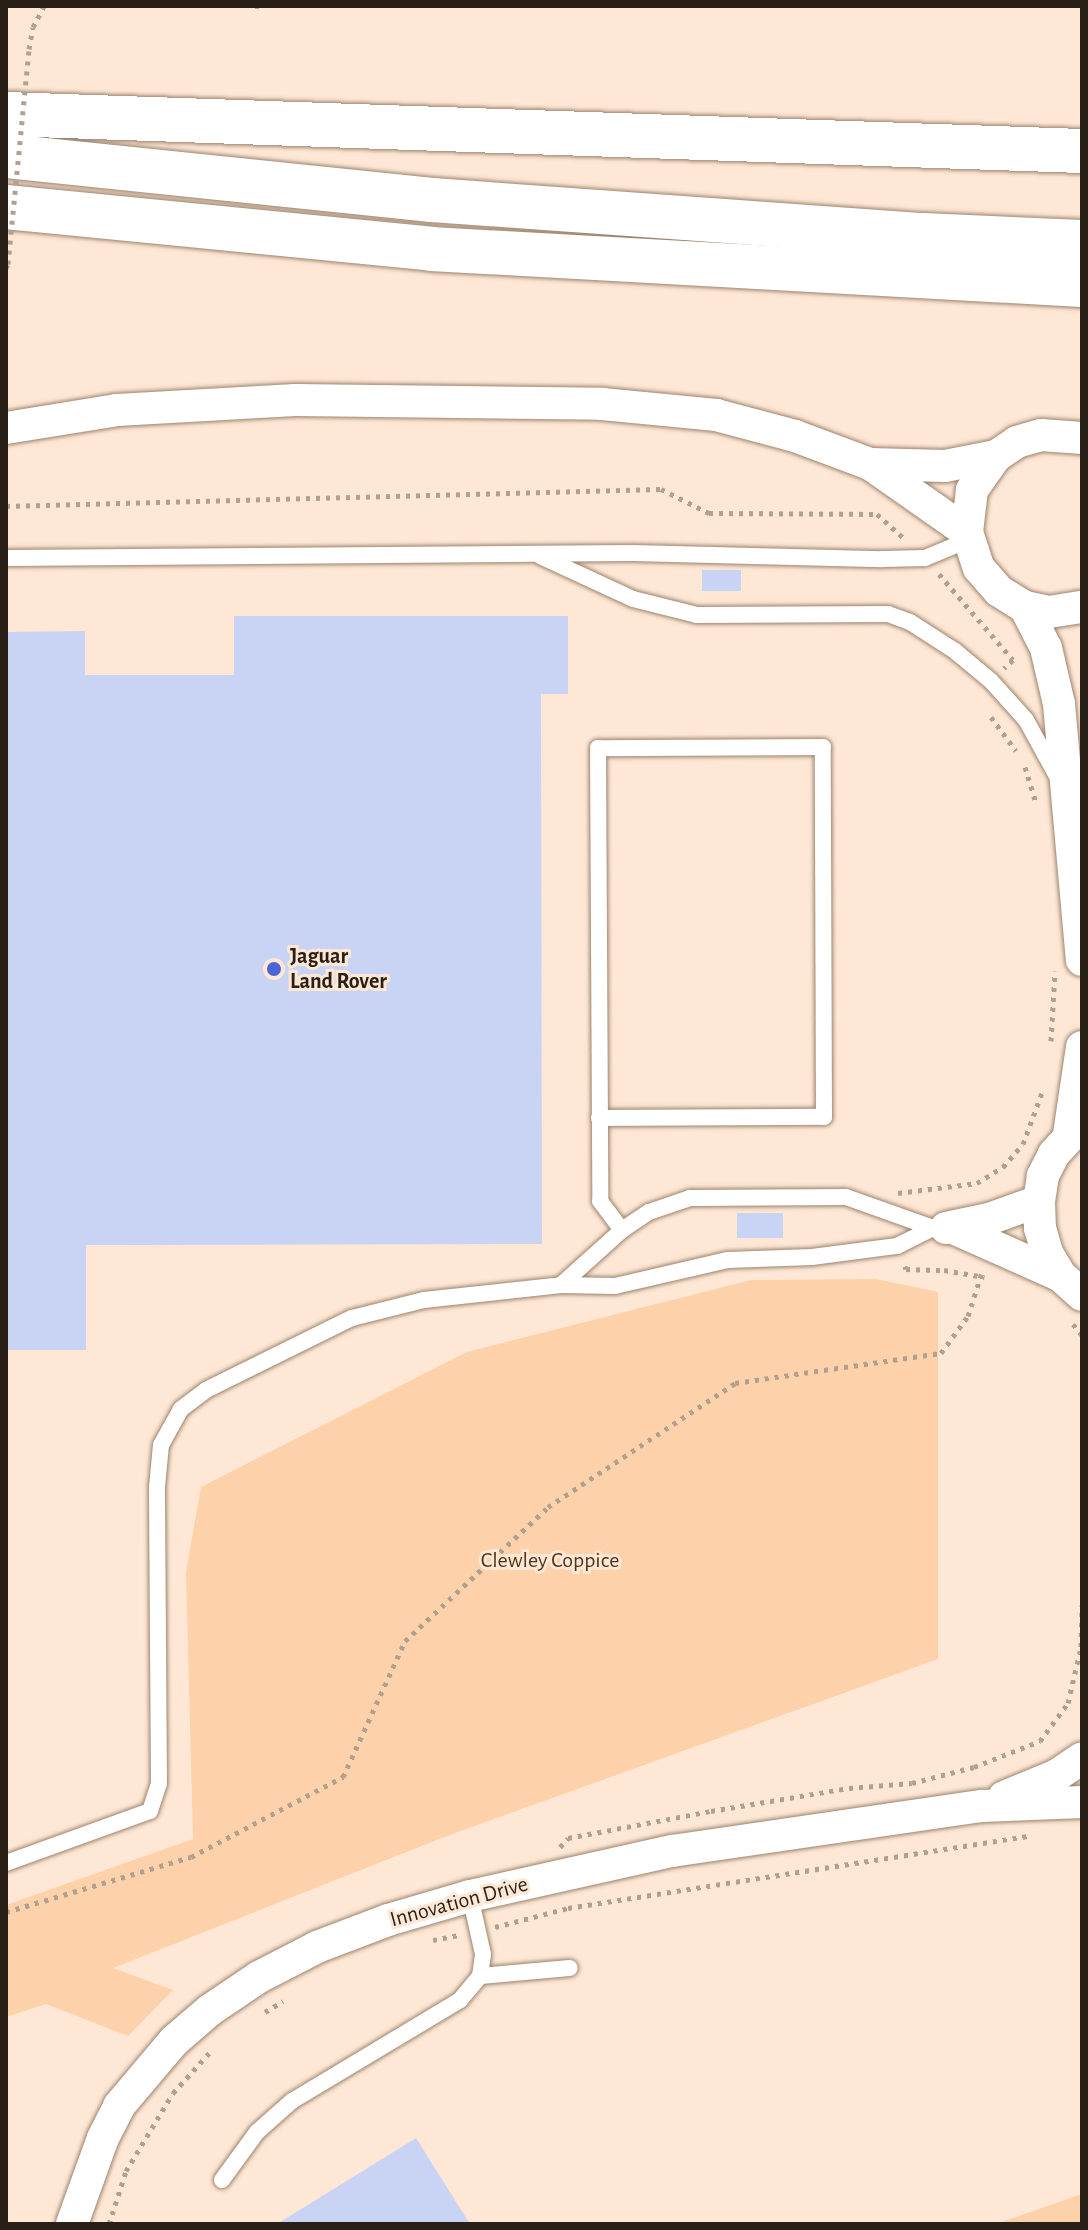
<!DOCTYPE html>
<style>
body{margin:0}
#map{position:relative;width:1088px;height:2230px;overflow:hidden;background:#fee8d5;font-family:"Alegreya Sans",sans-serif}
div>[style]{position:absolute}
.green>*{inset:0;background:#fdd1a9}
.building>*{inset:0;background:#c9d3f3;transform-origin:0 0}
.path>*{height:5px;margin-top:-2.5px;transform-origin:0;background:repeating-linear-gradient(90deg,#b1a090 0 4px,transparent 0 10px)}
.roads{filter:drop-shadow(0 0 2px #9c836d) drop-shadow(0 0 2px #9c836d)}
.lane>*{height:16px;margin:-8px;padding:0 8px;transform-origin:8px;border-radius:8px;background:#fff}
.street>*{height:32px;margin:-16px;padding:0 16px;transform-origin:16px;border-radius:16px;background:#fff}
.highway>*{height:44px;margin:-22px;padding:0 22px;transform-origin:22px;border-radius:22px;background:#fff}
.path-bridge>*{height:5px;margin-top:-2.5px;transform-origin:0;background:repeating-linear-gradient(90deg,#b1a090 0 4px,transparent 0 10px)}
.dots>*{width:22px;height:22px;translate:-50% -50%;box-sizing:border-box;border:4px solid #fee8d5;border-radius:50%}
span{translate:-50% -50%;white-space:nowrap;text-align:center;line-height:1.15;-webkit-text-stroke:6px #fee8d5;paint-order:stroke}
.poi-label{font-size:22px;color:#281f16;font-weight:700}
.left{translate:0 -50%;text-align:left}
.park-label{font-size:22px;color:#503419}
.street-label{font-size:22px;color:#281f16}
.frame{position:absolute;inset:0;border:8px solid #281f16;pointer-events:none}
</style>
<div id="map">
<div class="green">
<i style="clip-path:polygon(876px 1279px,938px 1292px,938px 1659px,447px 1836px,113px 1968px,173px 1990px,128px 2036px,46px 2004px,6px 2017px,6px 1905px,193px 1839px,186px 1572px,201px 1487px,467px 1352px,751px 1280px)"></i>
<i style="clip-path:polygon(1082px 2194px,1082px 2224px,996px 2224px)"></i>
</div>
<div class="building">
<i style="left:702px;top:570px;width:39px;height:21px"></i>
<i style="clip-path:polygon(234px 616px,568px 616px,568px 694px,541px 694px,542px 1244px,86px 1245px,86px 1350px,6px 1350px,6px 632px,85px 631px,85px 675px,234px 675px)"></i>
<i style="left:737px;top:1213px;width:46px;height:25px"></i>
<i style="clip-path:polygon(416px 2138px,470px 2224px,277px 2224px)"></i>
</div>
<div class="path">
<i style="left:255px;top:6px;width:7px"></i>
<i style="left:29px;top:49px;width:22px;rotate:-80deg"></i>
<i style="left:33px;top:27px;width:24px;rotate:-62deg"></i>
<i style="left:6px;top:268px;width:4px;rotate:-63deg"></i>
<i style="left:6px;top:506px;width:655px;rotate:-1.49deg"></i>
<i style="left:661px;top:489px;width:54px;rotate:26.6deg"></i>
<i style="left:709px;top:513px;width:168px;rotate:0.3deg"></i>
<i style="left:877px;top:514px;width:36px;rotate:42deg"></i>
<i style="left:939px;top:574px;width:113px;rotate:49.3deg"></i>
<i style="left:1013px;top:660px;width:12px;rotate:138deg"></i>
<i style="left:991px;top:717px;width:42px;rotate:53.7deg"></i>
<i style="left:1025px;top:767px;width:38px;rotate:73deg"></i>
<i style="left:1051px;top:1041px;width:70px;rotate:-86.7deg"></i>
<i style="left:898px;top:1193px;width:80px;rotate:-7.2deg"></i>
<i style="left:977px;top:1183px;width:31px;rotate:-32deg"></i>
<i style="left:1003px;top:1167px;width:30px;rotate:-49deg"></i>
<i style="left:1023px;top:1144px;width:58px;rotate:-69.7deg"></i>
<i style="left:905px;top:1266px;width:3px;rotate:72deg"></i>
<i style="left:906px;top:1269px;width:38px;rotate:2deg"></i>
<i style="left:944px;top:1270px;width:41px;rotate:9.9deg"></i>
<i style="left:1073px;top:1324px;width:14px;rotate:51deg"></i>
<i style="left:560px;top:1847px;width:12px;rotate:-48deg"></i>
<i style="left:568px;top:1838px;width:146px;rotate:-10.7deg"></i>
<i style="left:711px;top:1811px;width:140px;rotate:-9.5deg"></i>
<i style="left:849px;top:1788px;width:63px;rotate:-4.5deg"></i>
<i style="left:912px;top:1783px;width:64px;rotate:-14.5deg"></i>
<i style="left:974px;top:1767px;width:71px;rotate:-21.5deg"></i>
<i style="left:1040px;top:1741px;width:47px;rotate:-53.6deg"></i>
<i style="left:1068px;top:1703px;width:57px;rotate:-76.9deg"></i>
<i style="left:1081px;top:1647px;width:42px;rotate:-88.6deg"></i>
<i style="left:6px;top:1912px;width:193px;rotate:-16.6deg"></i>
<i style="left:191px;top:1857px;width:172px;rotate:-27.8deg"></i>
<i style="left:343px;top:1777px;width:149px;rotate:-65.5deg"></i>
<i style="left:405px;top:1641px;width:196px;rotate:-43.1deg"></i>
<i style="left:548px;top:1507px;width:224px;rotate:-33.5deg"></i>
<i style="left:735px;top:1383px;width:208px;rotate:-8.3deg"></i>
<i style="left:941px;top:1353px;width:46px;rotate:-53.9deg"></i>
<i style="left:968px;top:1316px;width:46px;rotate:-72.3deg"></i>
<i style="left:495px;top:1927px;width:75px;rotate:-14.6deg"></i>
<i style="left:568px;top:1908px;width:467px;rotate:-8.9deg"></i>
<i style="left:433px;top:1940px;width:25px;rotate:-11deg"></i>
<i style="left:265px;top:2012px;width:21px;rotate:-31deg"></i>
<i style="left:109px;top:2224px;width:56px;rotate:-72.2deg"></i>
<i style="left:126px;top:2171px;width:91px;rotate:-58.9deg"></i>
<i style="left:173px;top:2093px;width:58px;rotate:-47.8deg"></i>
</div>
<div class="roads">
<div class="lane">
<i style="left:540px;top:556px;width:102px;rotate:24.8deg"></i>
<i style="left:633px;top:599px;width:66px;rotate:14deg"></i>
<i style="left:697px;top:615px;width:191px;rotate:-0.3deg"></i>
<i style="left:888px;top:614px;width:23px;rotate:20deg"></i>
<i style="left:910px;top:622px;width:54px;rotate:32.8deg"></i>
<i style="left:955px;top:651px;width:47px;rotate:39.8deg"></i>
<i style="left:991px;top:681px;width:52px;rotate:48.1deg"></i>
<i style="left:1026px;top:720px;width:66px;rotate:61.1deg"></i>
<i style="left:6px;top:558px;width:626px;rotate:-0.46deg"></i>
<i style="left:632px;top:553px;width:251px;rotate:1.4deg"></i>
<i style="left:883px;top:559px;width:42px;rotate:-1.4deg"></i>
<i style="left:925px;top:558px;width:47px;rotate:-22.7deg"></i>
<i style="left:599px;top:1118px;width:225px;rotate:-0.3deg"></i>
<i style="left:824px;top:1117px;width:370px;rotate:-90.2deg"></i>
<i style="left:823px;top:747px;width:225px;rotate:179.7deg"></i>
<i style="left:598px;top:748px;width:453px;rotate:89.7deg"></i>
<i style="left:600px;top:1201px;width:36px;rotate:53deg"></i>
<i style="left:561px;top:1285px;width:82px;rotate:-42deg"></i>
<i style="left:622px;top:1230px;width:32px;rotate:-34deg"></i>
<i style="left:649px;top:1212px;width:43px;rotate:-18.9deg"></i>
<i style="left:690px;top:1198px;width:156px;rotate:-0.4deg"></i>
<i style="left:846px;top:1197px;width:92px;rotate:19.6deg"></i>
<i style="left:6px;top:1863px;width:153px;rotate:-19.9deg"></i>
<i style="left:150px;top:1811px;width:28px;rotate:-72deg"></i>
<i style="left:159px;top:1784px;width:297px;rotate:-90.4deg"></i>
<i style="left:157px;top:1487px;width:42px;rotate:-84.6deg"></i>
<i style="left:161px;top:1445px;width:41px;rotate:-60.9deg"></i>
<i style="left:181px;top:1409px;width:31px;rotate:-37deg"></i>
<i style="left:206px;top:1390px;width:163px;rotate:-26.3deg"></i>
<i style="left:352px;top:1318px;width:74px;rotate:-14deg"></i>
<i style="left:424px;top:1300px;width:138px;rotate:-6.2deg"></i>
<i style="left:561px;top:1285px;width:54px;rotate:1.1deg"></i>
<i style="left:615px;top:1286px;width:116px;rotate:-13deg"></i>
<i style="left:728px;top:1260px;width:84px;rotate:-2deg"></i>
<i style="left:812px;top:1257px;width:86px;rotate:-7.4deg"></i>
<i style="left:897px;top:1246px;width:40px;rotate:-26.6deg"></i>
<i style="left:480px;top:1976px;width:90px;rotate:-5.1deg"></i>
<i style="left:222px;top:2180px;width:59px;rotate:-53.9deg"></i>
<i style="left:257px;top:2132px;width:47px;rotate:-41.5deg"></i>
<i style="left:292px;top:2101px;width:196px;rotate:-31deg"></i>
<i style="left:460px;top:2000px;width:31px;rotate:-50deg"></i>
<i style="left:480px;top:1976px;width:22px;rotate:-82deg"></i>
<i style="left:483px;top:1954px;width:59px;rotate:-102.6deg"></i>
</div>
<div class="street">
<i style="left:6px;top:428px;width:112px;rotate:-9.2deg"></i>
<i style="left:117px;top:410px;width:178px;rotate:-3.2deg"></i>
<i style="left:295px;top:400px;width:307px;rotate:0.7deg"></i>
<i style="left:602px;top:404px;width:115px;rotate:5.5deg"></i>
<i style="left:716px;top:415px;width:82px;rotate:14.9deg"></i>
<i style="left:795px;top:436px;width:80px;rotate:20.5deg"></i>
<i style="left:870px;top:464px;width:118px;rotate:35deg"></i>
<i style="left:1082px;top:438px;width:41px;rotate:-175.8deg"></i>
<i style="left:1041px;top:435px;width:25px;rotate:164deg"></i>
<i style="left:1017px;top:442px;width:25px;rotate:146deg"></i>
<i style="left:996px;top:456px;width:42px;rotate:125.2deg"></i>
<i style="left:972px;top:490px;width:42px;rotate:96.8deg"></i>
<i style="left:967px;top:532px;width:38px;rotate:72deg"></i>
<i style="left:979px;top:568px;width:30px;rotate:49deg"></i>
<i style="left:999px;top:591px;width:31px;rotate:32deg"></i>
<i style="left:1025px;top:607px;width:25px;rotate:12deg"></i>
<i style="left:1049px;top:612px;width:33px;rotate:-9deg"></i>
<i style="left:870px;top:464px;width:75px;rotate:1.5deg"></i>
<i style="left:945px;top:466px;width:52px;rotate:-11.1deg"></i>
<i style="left:1025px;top:607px;width:46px;rotate:62.9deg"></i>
<i style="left:1046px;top:648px;width:57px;rotate:76.9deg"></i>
<i style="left:1059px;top:704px;width:257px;rotate:84.9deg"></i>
<i style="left:1082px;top:1123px;width:42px;rotate:132.1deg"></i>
<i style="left:1054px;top:1154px;width:25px;rotate:117deg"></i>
<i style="left:1043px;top:1176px;width:25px;rotate:99deg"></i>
<i style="left:1039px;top:1201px;width:27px;rotate:88deg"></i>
<i style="left:1040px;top:1228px;width:26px;rotate:74deg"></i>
<i style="left:1047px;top:1253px;width:27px;rotate:59deg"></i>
<i style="left:1061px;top:1276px;width:28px;rotate:42deg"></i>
<i style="left:1069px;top:1134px;width:88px;rotate:-81.5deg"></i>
<i style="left:946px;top:1228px;width:44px;rotate:-11.8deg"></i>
<i style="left:989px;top:1219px;width:53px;rotate:-19.8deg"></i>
<i style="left:953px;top:1228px;width:118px;rotate:24deg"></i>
<i style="left:1004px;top:1797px;width:57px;rotate:-22.5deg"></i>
<i style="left:1057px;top:1775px;width:30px;rotate:-34deg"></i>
<i style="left:72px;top:2224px;width:91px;rotate:-70.2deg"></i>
<i style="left:103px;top:2138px;width:36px;rotate:-63deg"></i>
<i style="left:119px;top:2106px;width:85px;rotate:-49.8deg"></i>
<i style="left:174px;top:2041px;width:48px;rotate:-40.7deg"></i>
<i style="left:210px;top:2010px;width:59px;rotate:-34deg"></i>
<i style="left:259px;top:1977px;width:65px;rotate:-27.3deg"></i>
<i style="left:317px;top:1947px;width:76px;rotate:-20.8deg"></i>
<i style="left:388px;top:1920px;width:85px;rotate:-16.3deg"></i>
<i style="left:470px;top:1896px;width:207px;rotate:-12.6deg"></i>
<i style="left:672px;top:1851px;width:313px;rotate:-8.3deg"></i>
<i style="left:982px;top:1806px;width:100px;rotate:-2.3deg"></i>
</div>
<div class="highway">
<i style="left:6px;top:114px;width:1077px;rotate:1.97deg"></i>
<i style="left:6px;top:156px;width:428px;rotate:5.9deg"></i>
<i style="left:432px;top:200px;width:492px;rotate:4.1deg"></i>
<i style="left:923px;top:235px;width:159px;rotate:2.5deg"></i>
<i style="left:6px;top:207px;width:427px;rotate:5.6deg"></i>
<i style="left:431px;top:249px;width:652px;rotate:3.17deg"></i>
</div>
</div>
<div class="path-bridge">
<i style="left:8px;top:264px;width:216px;rotate:-84.4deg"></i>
</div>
<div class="dots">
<i style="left:274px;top:969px;background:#4a63d8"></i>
</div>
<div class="poi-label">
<span class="left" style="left:290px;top:969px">Jaguar<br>Land Rover</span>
</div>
<div class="park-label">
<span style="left:550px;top:1561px">Clewley Coppice</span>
</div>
<div class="street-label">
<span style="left:459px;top:1902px;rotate:-15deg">Innovation Drive</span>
</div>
<div class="frame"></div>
</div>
